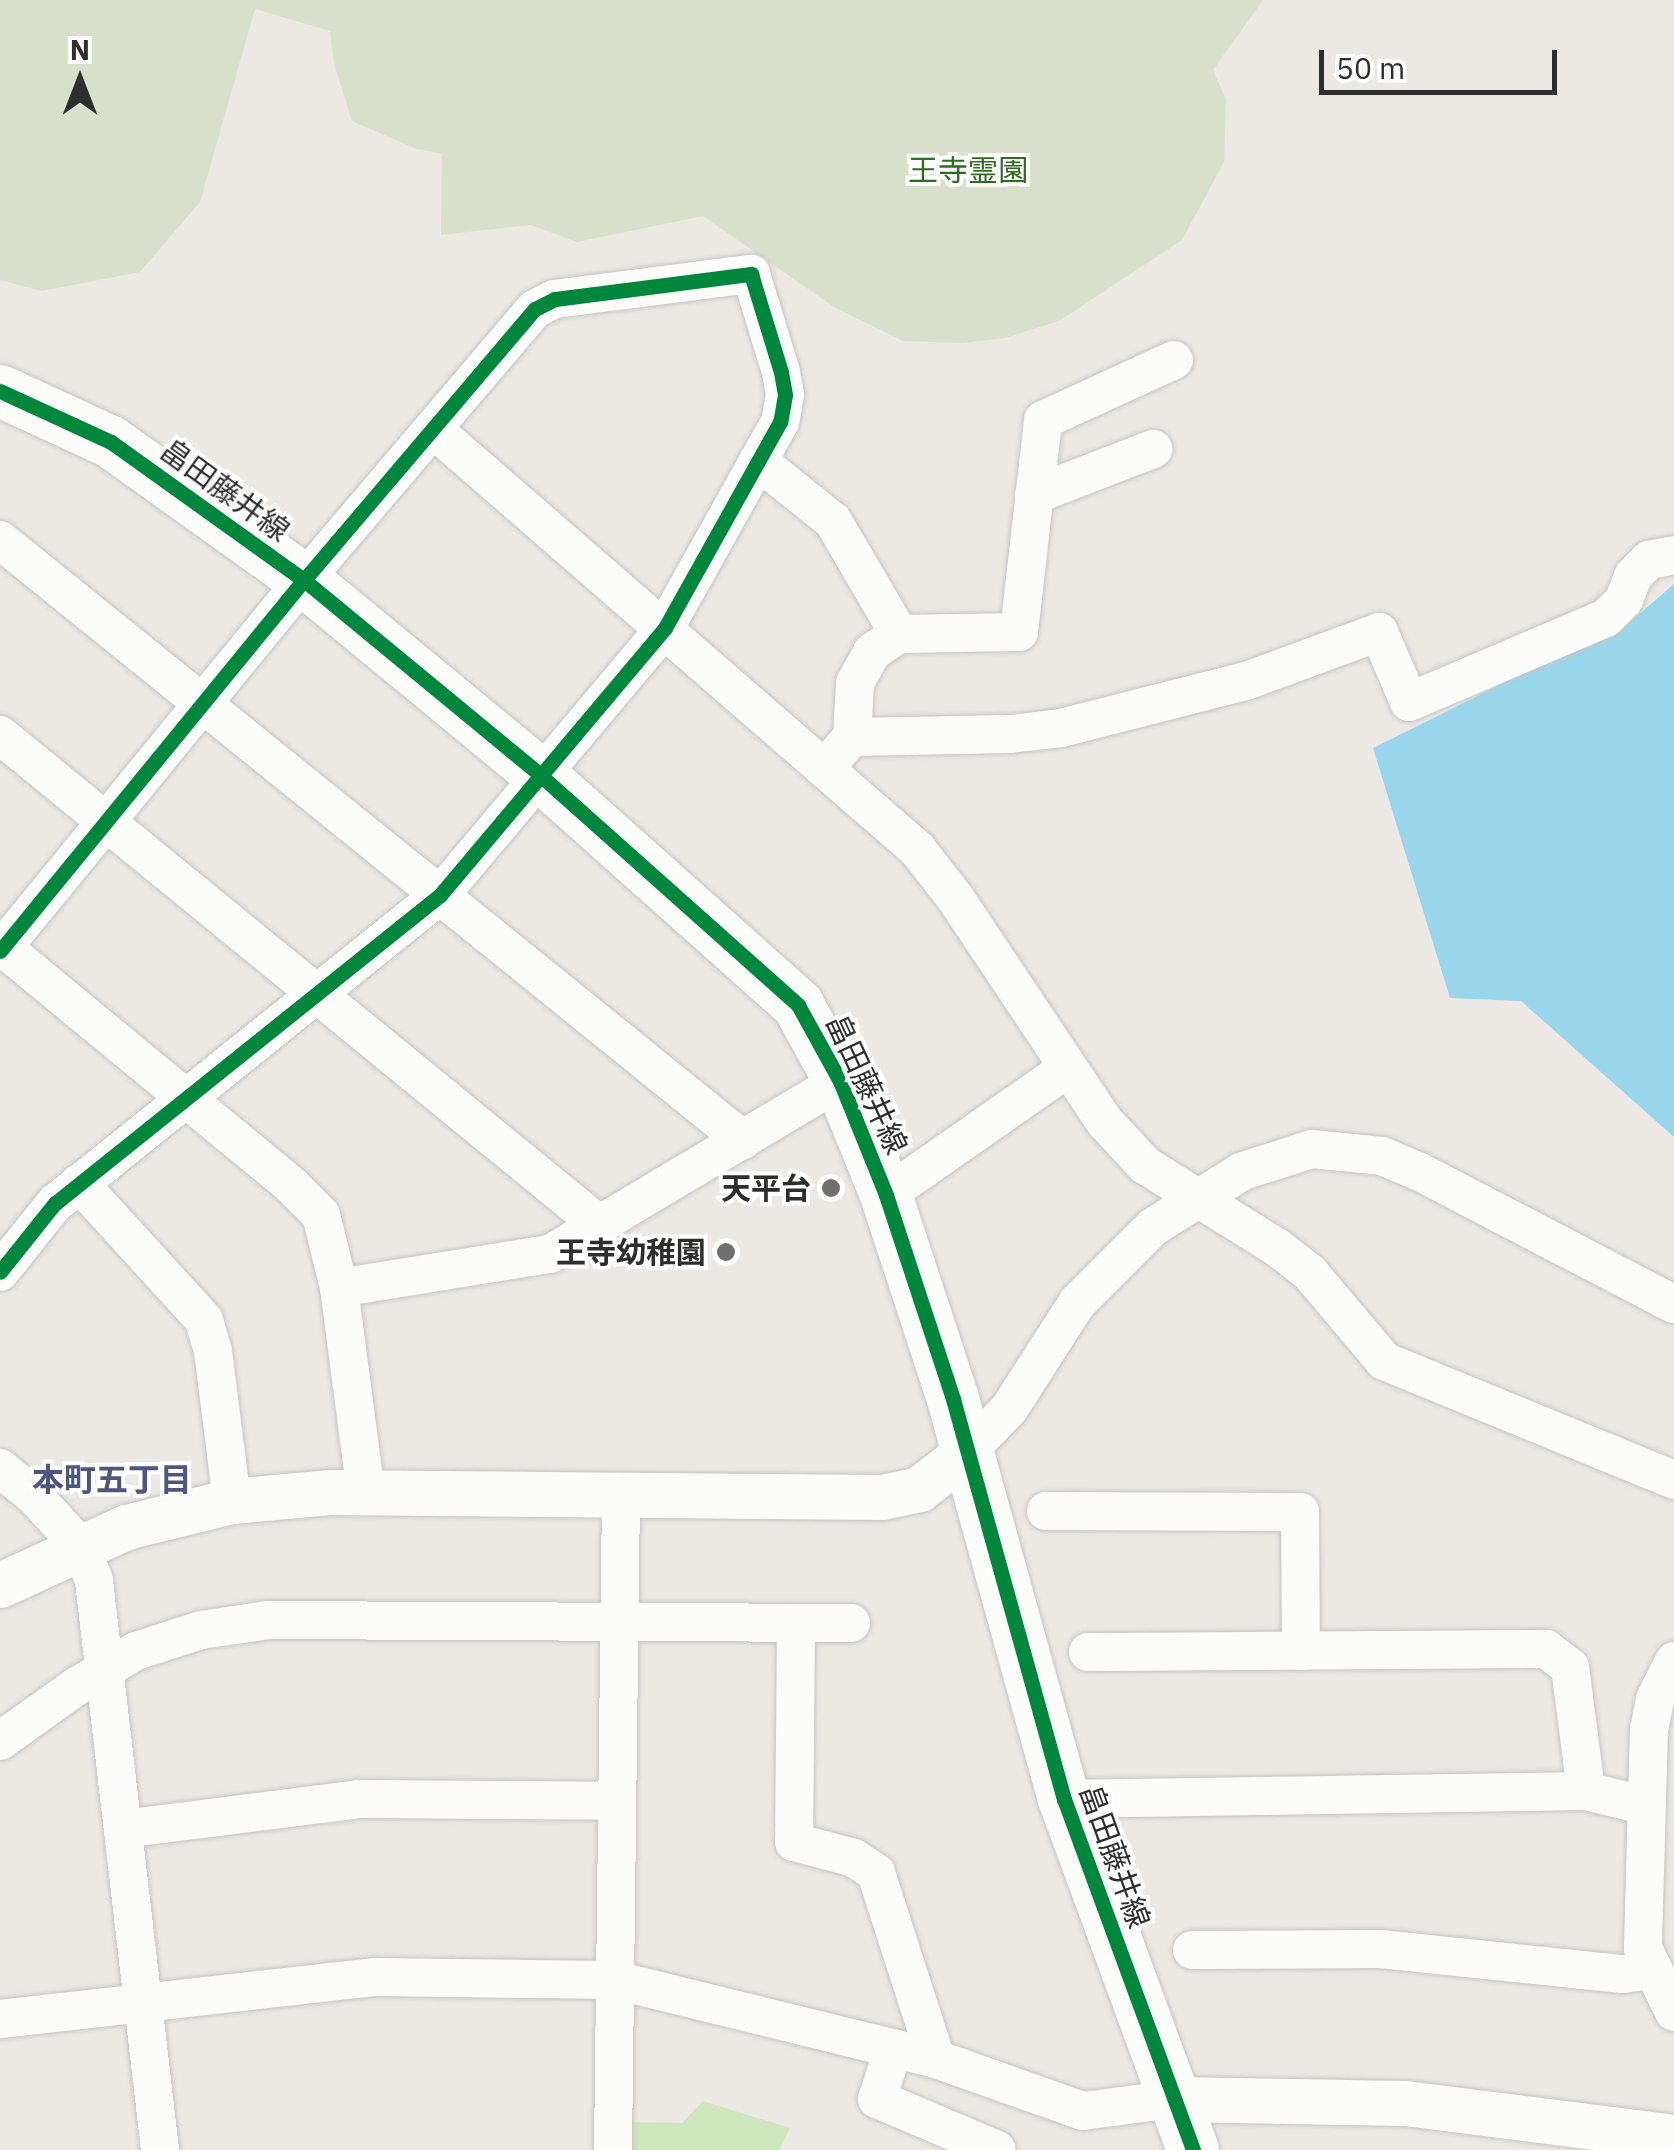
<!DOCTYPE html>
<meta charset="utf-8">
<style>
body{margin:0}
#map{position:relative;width:1674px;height:2150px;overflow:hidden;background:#ece8e4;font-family:"IBM Plex Sans","Noto Sans JP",sans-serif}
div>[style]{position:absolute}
.green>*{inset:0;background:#cee6be}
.cemetery>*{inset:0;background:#d8e0cc}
.water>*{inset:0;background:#99d6ec}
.roads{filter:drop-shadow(0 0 2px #c5c4c5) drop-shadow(0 0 2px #c5c4c5)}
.minor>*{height:38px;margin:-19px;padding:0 19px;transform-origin:19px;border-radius:19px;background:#fcfcfb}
.tertiary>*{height:45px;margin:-22.5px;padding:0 22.5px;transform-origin:22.5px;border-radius:22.5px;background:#fcfcfb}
.secondary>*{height:52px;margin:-26px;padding:0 26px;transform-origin:26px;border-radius:26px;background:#fcfcfb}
.cycleway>*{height:15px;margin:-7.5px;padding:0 7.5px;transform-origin:7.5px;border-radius:7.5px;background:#00873e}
.dots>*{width:28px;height:28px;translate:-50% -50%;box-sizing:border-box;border:5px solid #fff;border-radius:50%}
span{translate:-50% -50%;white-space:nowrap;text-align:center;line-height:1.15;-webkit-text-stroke:8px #fff;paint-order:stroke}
.park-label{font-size:30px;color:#2c6e1b}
.street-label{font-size:30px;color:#2e2e2e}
.poi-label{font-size:30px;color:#2e2e2e;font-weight:700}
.right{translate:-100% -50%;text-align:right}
.neighbourhood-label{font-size:32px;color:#4d5680;font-weight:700}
.north{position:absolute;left:30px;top:30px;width:100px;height:100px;-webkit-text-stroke:8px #fff;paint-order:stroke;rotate:0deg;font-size:28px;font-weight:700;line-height:40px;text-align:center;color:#2e2e2e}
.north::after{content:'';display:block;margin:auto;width:35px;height:45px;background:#2e2e2e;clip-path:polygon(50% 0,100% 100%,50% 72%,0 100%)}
.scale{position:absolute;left:1319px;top:50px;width:238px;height:45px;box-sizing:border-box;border:5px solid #2e2e2e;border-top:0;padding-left:12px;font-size:30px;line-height:35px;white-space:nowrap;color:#2e2e2e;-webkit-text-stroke:8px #fff;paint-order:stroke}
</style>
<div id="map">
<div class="green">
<i style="clip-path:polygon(703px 2101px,790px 2128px,779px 2150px,626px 2150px,625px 2122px,682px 2123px)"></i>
</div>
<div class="cemetery">
<i style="clip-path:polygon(0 0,1263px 0,1213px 70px,1226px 99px,1224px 162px,1182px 240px,1059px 321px,1005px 338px,962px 343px,903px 341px,834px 307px,703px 216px,577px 242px,531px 225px,441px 235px,442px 154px,414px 148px,352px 121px,334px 64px,330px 31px,255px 9px,200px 202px,140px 272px,42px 291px,0 280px)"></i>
</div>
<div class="water">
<i style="clip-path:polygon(1674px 584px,1674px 1137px,1521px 1001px,1450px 998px,1373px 748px,1636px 617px)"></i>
</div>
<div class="roads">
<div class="minor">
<i style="left:433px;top:429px;width:641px;rotate:40.95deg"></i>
<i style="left:917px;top:849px;width:63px;rotate:52deg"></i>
<i style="left:956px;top:899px;width:268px;rotate:56.3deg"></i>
<i style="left:1105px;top:1122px;width:59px;rotate:47.1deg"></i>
<i style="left:1145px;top:1165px;width:157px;rotate:32deg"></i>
<i style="left:1278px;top:1248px;width:41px;rotate:38deg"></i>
<i style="left:1310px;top:1273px;width:115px;rotate:49.9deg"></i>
<i style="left:1384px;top:1361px;width:313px;rotate:22.3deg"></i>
<i style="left:758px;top:461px;width:96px;rotate:38.7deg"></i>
<i style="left:833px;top:521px;width:131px;rotate:59.7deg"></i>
<i style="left:1034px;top:495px;width:128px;rotate:-21.1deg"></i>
<i style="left:0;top:540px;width:955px;rotate:38.92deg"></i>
<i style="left:0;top:735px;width:776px;rotate:39.25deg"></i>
<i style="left:852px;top:737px;width:158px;rotate:-1.1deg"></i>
<i style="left:1010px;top:734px;width:51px;rotate:-6.7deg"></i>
<i style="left:1061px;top:728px;width:191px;rotate:-14.3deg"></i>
<i style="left:1246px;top:681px;width:142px;rotate:-20.2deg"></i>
<i style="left:1379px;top:632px;width:76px;rotate:66.8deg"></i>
<i style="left:1409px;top:702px;width:214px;rotate:-23.1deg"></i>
<i style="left:1606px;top:618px;width:25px;rotate:-45deg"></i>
<i style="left:1624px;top:600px;width:26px;rotate:-69deg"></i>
<i style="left:1633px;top:576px;width:23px;rotate:-45deg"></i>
<i style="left:1649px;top:560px;width:25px;rotate:-11deg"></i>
<i style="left:837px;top:754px;width:23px;rotate:-49deg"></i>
<i style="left:852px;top:737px;width:54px;rotate:-86.8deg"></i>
<i style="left:855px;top:683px;width:35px;rotate:-61deg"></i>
<i style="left:872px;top:652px;width:32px;rotate:-34deg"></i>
<i style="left:899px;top:634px;width:120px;rotate:-1deg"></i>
<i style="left:1019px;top:632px;width:213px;rotate:-83.5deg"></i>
<i style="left:1043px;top:420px;width:144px;rotate:-24.6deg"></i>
<i style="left:0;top:945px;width:379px;rotate:39.5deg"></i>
<i style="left:292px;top:1186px;width:41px;rotate:45deg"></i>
<i style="left:321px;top:1215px;width:75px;rotate:76.1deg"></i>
<i style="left:339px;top:1288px;width:206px;rotate:82.5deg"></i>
<i style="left:0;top:951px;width:480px;rotate:-50.7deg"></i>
<i style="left:304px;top:580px;width:356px;rotate:-49.6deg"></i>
<i style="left:535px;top:309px;width:22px;rotate:-27deg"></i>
<i style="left:555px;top:299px;width:198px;rotate:-7.3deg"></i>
<i style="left:751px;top:274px;width:102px;rotate:73deg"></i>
<i style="left:781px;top:372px;width:23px;rotate:80deg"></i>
<i style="left:785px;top:395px;width:27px;rotate:100deg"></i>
<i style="left:780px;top:422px;width:236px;rotate:119.2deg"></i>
<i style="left:665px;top:628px;width:349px;rotate:130.1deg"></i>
<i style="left:440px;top:895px;width:493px;rotate:141.3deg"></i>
<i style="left:55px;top:1203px;width:88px;rotate:128.6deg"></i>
<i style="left:79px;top:1183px;width:185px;rotate:47.6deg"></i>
<i style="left:204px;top:1320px;width:32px;rotate:74deg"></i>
<i style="left:213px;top:1351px;width:151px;rotate:82.8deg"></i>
<i style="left:886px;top:1195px;width:222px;rotate:-34.9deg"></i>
<i style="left:339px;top:1288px;width:214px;rotate:-9.2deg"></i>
<i style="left:550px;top:1254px;width:338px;rotate:-30.8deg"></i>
<i style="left:966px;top:1453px;width:62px;rotate:-45.7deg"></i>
<i style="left:1009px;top:1409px;width:126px;rotate:-57.3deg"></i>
<i style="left:1077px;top:1303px;width:107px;rotate:-45deg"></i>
<i style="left:1153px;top:1227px;width:106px;rotate:-31.9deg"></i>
<i style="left:1243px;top:1171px;width:72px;rotate:-17.7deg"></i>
<i style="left:1312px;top:1149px;width:70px;rotate:5.7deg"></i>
<i style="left:1382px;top:1156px;width:39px;rotate:23deg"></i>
<i style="left:1418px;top:1171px;width:288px;rotate:27.5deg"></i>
<i style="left:0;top:1468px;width:45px;rotate:39.6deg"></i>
<i style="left:35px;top:1497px;width:67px;rotate:47.4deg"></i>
<i style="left:80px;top:1546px;width:38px;rotate:68deg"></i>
<i style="left:94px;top:1581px;width:573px;rotate:83.38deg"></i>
<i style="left:1046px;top:1511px;width:254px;rotate:0.2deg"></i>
<i style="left:1300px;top:1512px;width:139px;rotate:89.6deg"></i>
<i style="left:796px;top:1623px;width:219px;rotate:90.5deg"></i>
<i style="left:794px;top:1842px;width:62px;rotate:14.9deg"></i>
<i style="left:854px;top:1858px;width:27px;rotate:34deg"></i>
<i style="left:876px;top:1873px;width:195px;rotate:72.1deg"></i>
<i style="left:1088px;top:1652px;width:458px;rotate:-0.4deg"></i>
<i style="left:1546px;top:1649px;width:30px;rotate:37deg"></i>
<i style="left:1570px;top:1667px;width:125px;rotate:82.6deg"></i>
<i style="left:1674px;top:1661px;width:42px;rotate:116.6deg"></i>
<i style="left:1655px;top:1699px;width:31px;rotate:101deg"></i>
<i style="left:1649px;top:1729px;width:219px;rotate:91.6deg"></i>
<i style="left:1643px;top:1948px;width:71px;rotate:64.2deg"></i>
<i style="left:0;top:1741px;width:95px;rotate:-35.5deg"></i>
<i style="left:77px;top:1686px;width:69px;rotate:-30.7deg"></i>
<i style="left:136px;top:1651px;width:68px;rotate:-17.9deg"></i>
<i style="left:201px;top:1630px;width:69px;rotate:-8.4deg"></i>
<i style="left:269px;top:1620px;width:582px;rotate:0.3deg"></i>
<i style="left:1064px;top:1799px;width:522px;rotate:-0.88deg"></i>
<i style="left:1586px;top:1791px;width:63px;rotate:13.8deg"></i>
<i style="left:123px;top:1829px;width:238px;rotate:-7.2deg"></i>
<i style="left:359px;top:1799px;width:258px;rotate:0.4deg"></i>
<i style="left:1192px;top:1950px;width:188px;rotate:-0.3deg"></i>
<i style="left:1380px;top:1949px;width:244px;rotate:5.9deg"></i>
<i style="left:1623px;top:1974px;width:27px;rotate:-8deg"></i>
<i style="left:0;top:2019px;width:378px;rotate:-6.4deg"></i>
<i style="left:376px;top:1977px;width:239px;rotate:0.7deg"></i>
<i style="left:615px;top:1980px;width:331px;rotate:13.8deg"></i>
<i style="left:936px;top:2059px;width:156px;rotate:19.5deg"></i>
<i style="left:1083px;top:2111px;width:92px;rotate:-7.5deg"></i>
<i style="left:894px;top:2048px;width:54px;rotate:108.4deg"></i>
<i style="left:877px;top:2099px;width:130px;rotate:23deg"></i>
<i style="left:613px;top:2150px;width:655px;rotate:-89.3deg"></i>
</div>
<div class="tertiary">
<i style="left:0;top:1585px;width:139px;rotate:-24.7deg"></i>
<i style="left:126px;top:1527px;width:109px;rotate:-13.8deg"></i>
<i style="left:232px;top:1501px;width:97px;rotate:-5.3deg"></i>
<i style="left:329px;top:1492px;width:553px;rotate:0.52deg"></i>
<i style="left:882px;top:1497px;width:38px;rotate:-12deg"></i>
<i style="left:919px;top:1489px;width:59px;rotate:-37.5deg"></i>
<i style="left:1174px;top:2099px;width:231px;rotate:1deg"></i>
<i style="left:1405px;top:2103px;width:271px;rotate:7.2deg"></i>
</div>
<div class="secondary">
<i style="left:0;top:391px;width:122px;rotate:24.7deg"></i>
<i style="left:111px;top:442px;width:237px;rotate:35.6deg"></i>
<i style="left:304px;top:580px;width:305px;rotate:39.5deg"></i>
<i style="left:539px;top:774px;width:347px;rotate:41.7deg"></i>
<i style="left:798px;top:1005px;width:87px;rotate:61.1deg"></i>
<i style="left:840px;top:1081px;width:123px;rotate:68deg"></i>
<i style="left:886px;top:1195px;width:215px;rotate:71.8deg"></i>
<i style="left:953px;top:1399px;width:415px;rotate:74.5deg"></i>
<i style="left:1064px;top:1799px;width:374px;rotate:69.8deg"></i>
</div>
</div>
<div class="cycleway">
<i style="left:0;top:391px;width:122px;rotate:24.7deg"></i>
<i style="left:111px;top:442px;width:237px;rotate:35.6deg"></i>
<i style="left:304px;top:580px;width:305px;rotate:39.5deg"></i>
<i style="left:539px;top:774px;width:347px;rotate:41.7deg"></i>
<i style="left:798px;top:1005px;width:87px;rotate:61.1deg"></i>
<i style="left:840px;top:1081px;width:123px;rotate:68deg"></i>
<i style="left:886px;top:1195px;width:215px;rotate:71.8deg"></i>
<i style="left:953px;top:1399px;width:415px;rotate:74.5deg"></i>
<i style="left:1064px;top:1799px;width:374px;rotate:69.8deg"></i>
<i style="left:0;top:951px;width:480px;rotate:-50.7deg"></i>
<i style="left:304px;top:580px;width:356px;rotate:-49.6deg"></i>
<i style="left:535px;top:309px;width:22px;rotate:-27deg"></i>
<i style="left:555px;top:299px;width:198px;rotate:-7.3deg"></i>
<i style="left:751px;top:274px;width:102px;rotate:73deg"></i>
<i style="left:781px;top:372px;width:23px;rotate:80deg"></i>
<i style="left:785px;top:395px;width:27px;rotate:100deg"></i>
<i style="left:780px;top:422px;width:236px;rotate:119.2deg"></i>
<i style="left:665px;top:628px;width:349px;rotate:130.1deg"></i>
<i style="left:440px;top:895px;width:493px;rotate:141.3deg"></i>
<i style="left:55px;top:1203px;width:88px;rotate:128.6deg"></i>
</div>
<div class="dots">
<i style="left:831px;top:1188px;background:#706f6e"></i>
<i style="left:726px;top:1252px;background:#706f6e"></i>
</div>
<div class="park-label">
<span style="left:968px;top:170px">王寺霊園</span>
</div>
<div class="street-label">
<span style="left:225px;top:490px;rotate:36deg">畠田藤井線</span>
<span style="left:867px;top:1084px;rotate:65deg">畠田藤井線</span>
<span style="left:1115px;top:1856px;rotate:70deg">畠田藤井線</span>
</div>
<div class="poi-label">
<span class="right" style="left:811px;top:1188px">天平台</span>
<span class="right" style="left:706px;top:1252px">王寺幼稚園</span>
</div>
<div class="neighbourhood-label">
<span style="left:112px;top:1479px">本町五丁目</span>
</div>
<div class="north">N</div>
<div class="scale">50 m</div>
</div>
